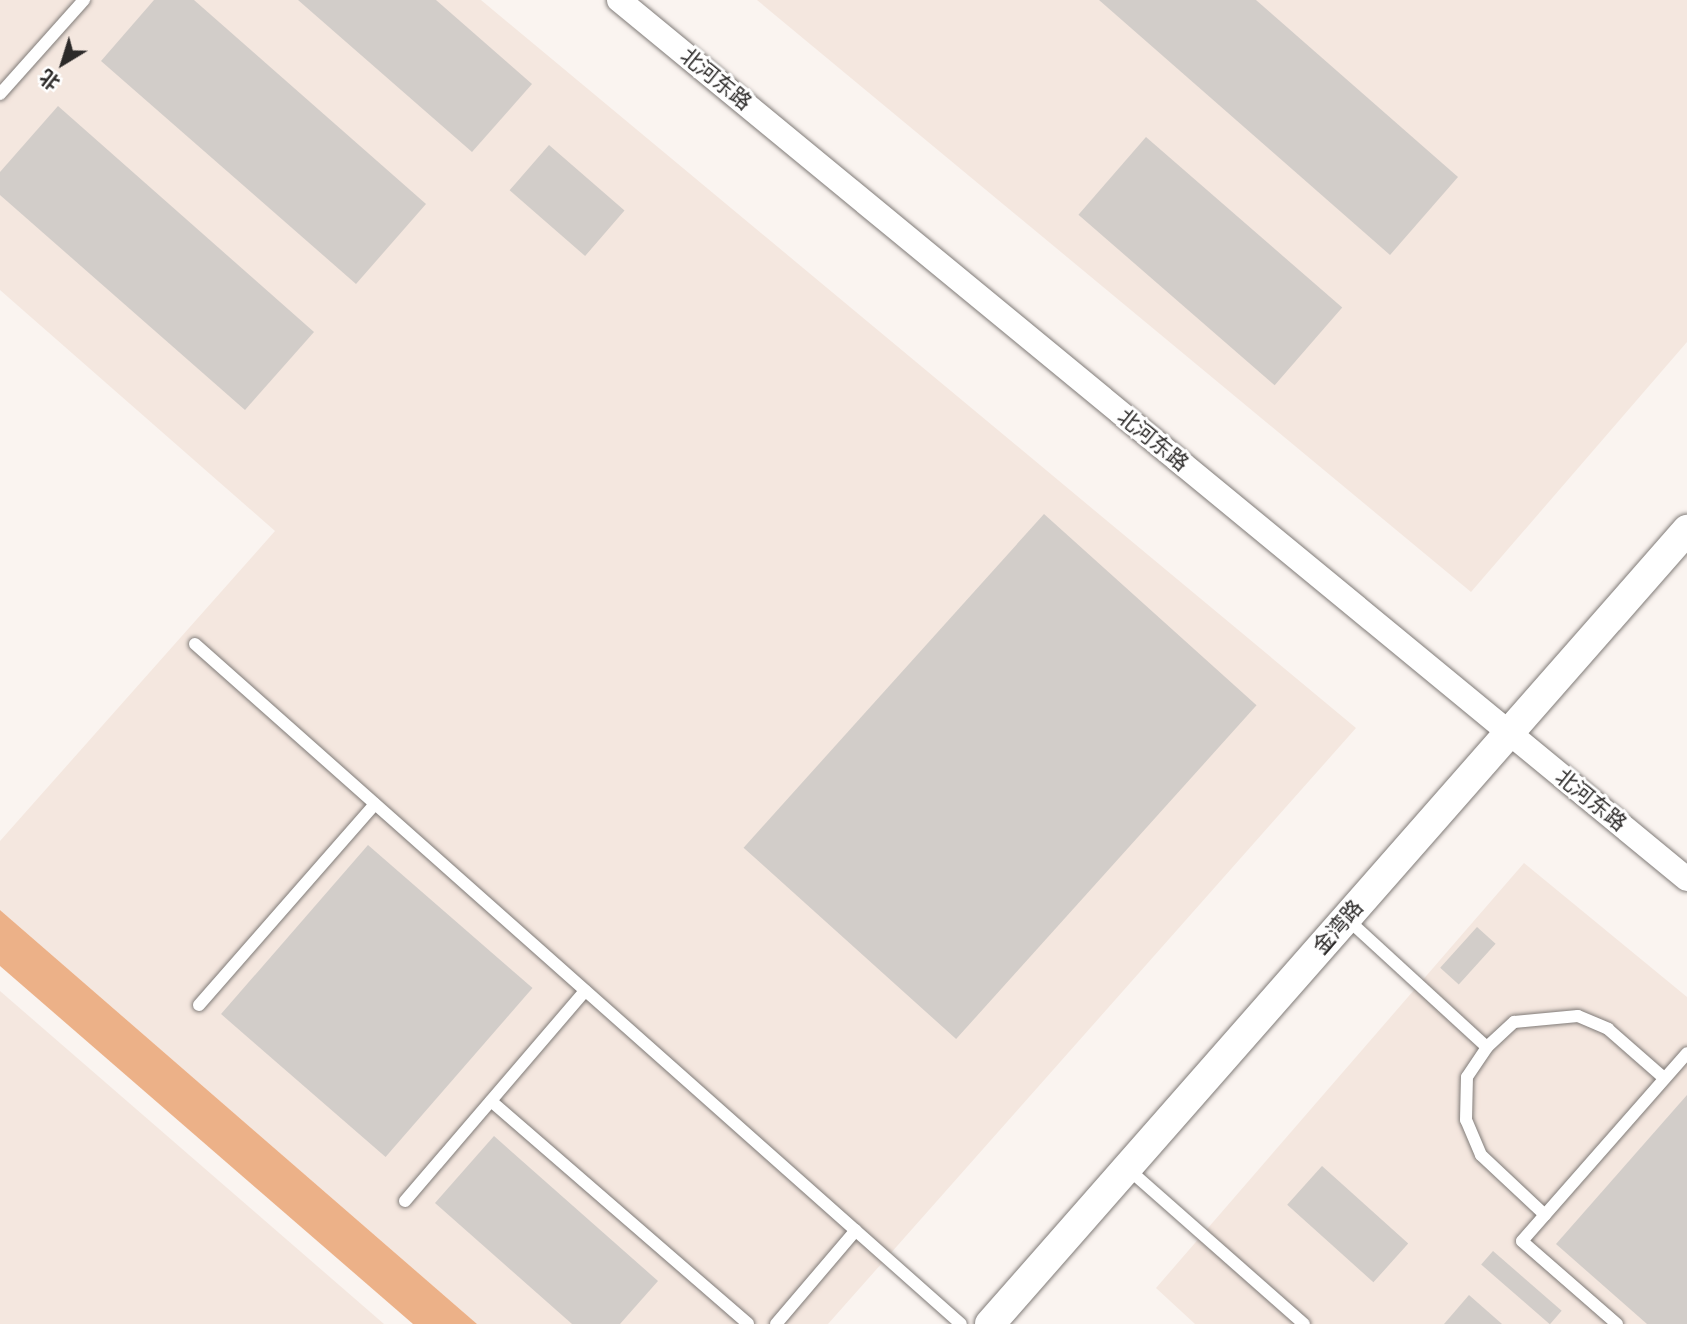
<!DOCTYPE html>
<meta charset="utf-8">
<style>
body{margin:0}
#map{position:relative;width:1687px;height:1324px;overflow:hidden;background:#faf4f0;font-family:"Crimson Pro","Noto Sans SC",serif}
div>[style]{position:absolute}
.built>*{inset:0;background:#f4e7df}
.water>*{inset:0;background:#ecb188}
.building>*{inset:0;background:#d2cdc9;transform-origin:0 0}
.roads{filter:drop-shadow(0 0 2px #807b78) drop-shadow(0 0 2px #807b78)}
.service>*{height:12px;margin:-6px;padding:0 6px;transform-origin:6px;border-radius:6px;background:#fff}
.minor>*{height:24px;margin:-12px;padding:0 12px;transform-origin:12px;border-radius:12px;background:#fff}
.tertiary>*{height:30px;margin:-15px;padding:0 15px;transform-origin:15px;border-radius:15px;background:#fff}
span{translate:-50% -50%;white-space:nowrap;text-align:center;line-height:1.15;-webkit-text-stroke:6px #fff;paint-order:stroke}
.street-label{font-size:21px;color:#2c2a29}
.north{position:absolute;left:28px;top:28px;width:70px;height:70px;-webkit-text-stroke:5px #fff;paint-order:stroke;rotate:218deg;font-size:19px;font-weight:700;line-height:28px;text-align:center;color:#2c2a29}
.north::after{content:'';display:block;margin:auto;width:24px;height:32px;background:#2c2a29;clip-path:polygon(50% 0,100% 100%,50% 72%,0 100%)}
</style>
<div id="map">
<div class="built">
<i style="clip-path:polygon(0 0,481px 0,1356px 728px,828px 1324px,477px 1324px,0 910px,0 841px,275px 531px,0 290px)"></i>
<i style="clip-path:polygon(757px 0,1687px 0,1687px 342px,1471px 592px)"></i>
<i style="clip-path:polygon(1524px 863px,1687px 997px,1687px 1324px,1195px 1324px,1156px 1288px)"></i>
<i style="clip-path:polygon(0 991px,384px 1324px,0 1324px)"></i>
</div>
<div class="water">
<i style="clip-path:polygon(0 910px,477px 1324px,413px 1324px,0 966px)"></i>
</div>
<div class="building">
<i style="clip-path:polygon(154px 0,194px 0,426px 204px,356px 284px,101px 61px)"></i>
<i style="clip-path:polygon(298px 0,436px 0,532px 84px,472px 152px)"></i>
<i style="clip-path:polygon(1099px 0,1256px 0,1458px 177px,1390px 255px)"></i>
<i style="clip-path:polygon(58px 106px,314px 332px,245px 410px,0 195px,0 172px)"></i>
<i style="left:1146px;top:137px;width:260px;height:103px;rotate:41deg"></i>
<i style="left:549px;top:145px;width:100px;height:60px;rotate:41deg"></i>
<i style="left:1044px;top:514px;width:286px;height:449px;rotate:42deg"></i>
<i style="left:368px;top:845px;width:218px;height:224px;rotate:41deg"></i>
<i style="left:1477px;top:927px;width:25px;height:55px;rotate:42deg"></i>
<i style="clip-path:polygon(1687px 1095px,1687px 1324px,1647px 1324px,1556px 1244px)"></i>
<i style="clip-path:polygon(494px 1136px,658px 1281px,620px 1324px,572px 1324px,435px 1203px)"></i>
<i style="left:1322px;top:1166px;width:116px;height:52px;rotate:42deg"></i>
<i style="left:1493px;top:1251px;width:91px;height:18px;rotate:41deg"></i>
<i style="clip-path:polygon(1469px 1295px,1502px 1324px,1444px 1324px)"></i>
</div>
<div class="roads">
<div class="service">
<i style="left:0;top:94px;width:126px;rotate:-48.2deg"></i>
<i style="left:195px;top:644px;width:1024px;rotate:41.6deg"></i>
<i style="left:1346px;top:918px;width:191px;rotate:42.5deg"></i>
<i style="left:199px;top:1005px;width:267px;rotate:-48.8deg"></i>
<i style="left:491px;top:1101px;width:340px;rotate:40.9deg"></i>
<i style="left:1127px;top:1168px;width:236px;rotate:41.4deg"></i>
<i style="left:405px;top:1201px;width:277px;rotate:-49.4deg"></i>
<i style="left:1545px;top:1215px;width:88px;rotate:-136.8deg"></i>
<i style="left:1481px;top:1155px;width:38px;rotate:-113deg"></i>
<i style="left:1466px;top:1120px;width:43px;rotate:-88.7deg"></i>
<i style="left:1467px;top:1077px;width:36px;rotate:-56deg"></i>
<i style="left:1487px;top:1047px;width:37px;rotate:-43deg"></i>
<i style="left:1514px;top:1022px;width:64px;rotate:-5.4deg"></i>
<i style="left:1578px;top:1016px;width:33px;rotate:23deg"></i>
<i style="left:1608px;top:1029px;width:74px;rotate:41.2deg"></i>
<i style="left:776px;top:1324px;width:123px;rotate:-49.6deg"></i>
<i style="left:1617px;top:1324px;width:126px;rotate:-138.9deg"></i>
<i style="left:1522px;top:1241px;width:250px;rotate:-48.7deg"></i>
</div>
<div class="minor">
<i style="left:619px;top:0;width:1383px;rotate:39.46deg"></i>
</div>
<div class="tertiary">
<i style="left:990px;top:1324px;width:1057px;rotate:-48.72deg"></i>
</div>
</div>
<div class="street-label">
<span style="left:716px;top:79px;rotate:39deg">北河东路</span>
<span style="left:1153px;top:440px;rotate:39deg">北河东路</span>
<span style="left:1591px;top:800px;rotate:39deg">北河东路</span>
<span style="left:1338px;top:927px;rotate:-49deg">金湾路</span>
</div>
<div class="north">北</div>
</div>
